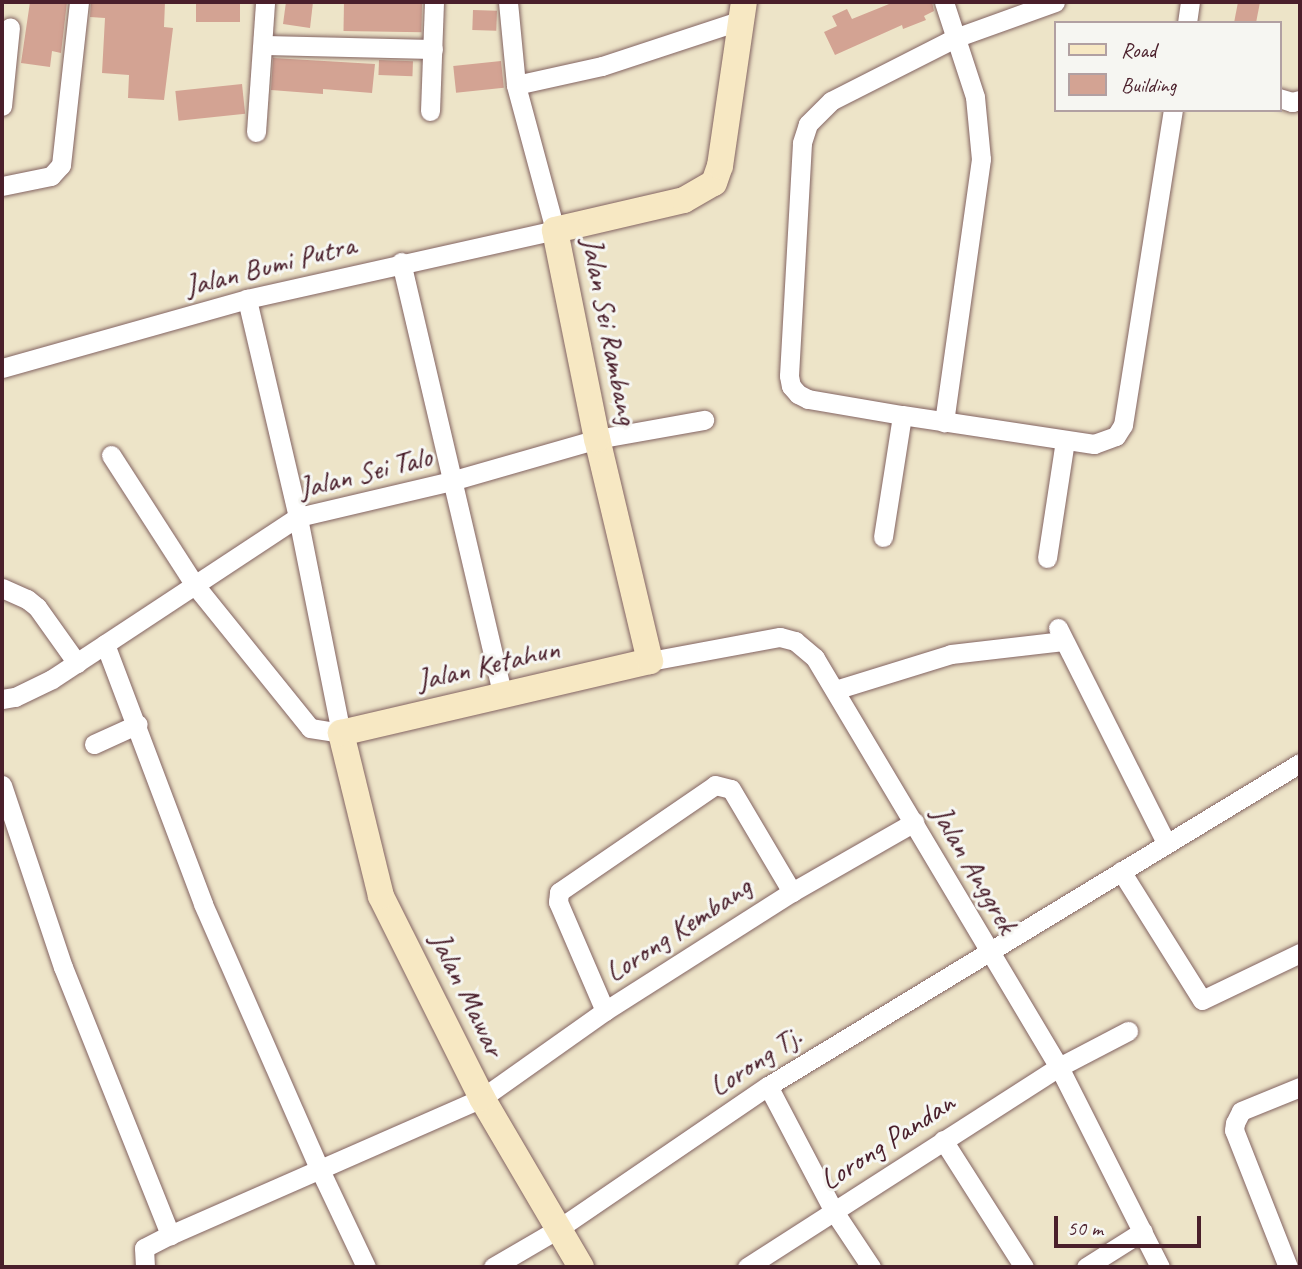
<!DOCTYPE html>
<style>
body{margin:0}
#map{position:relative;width:1302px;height:1269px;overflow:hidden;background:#ede4c8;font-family:Caveat,sans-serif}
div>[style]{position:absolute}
.building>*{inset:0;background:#d3a393;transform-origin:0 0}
.roads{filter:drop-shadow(0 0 2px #836462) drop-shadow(0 0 2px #836462)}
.street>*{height:19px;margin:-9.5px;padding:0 9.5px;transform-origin:9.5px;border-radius:9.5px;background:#fff}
.secondary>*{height:26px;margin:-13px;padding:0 13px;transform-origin:13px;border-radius:13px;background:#f7e8c3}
span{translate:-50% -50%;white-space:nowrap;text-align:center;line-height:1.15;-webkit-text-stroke:6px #f6f6f2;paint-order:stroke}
.street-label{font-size:30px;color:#4a1f2b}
.frame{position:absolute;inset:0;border:4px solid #4a1f2b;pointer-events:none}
.legend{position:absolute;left:1054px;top:21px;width:228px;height:91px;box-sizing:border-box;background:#f6f6f2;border:2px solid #b1a0a2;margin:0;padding:9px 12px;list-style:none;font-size:21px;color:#4a1f2b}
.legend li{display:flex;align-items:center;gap:14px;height:35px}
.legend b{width:35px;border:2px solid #b1a0a2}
.scale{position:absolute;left:1054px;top:1216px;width:147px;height:32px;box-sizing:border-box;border:4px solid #4a1f2b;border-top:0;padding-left:9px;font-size:21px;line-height:24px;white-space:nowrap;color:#4a1f2b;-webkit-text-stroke:5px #f6f6f2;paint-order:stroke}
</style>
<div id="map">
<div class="building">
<i style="clip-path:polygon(30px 2px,67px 2px,61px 53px,52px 51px,50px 67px,21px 63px)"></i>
<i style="clip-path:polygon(91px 2px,165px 2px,164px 27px,173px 28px,164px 100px,128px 98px,129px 75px,102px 73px,105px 18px,90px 17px)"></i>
<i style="left:196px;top:2px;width:44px;height:20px"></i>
<i style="clip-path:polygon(286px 2px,313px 2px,310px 28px,283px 24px)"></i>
<i style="left:344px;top:2px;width:78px;height:29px;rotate:1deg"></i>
<i style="clip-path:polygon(894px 2px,932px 2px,934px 11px,924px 16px,926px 20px,903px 29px,902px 25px,835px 55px,824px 32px,837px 26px,832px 16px,847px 9px,852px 19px)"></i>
<i style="clip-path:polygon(1238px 2px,1260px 2px,1256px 23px,1234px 23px)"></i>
<i style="left:473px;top:10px;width:24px;height:20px;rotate:2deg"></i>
<i style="clip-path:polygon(273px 58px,375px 64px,372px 93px,323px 89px,323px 94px,271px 90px)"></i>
<i style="left:379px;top:60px;width:34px;height:15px;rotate:2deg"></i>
<i style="left:501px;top:61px;width:27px;height:48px;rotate:84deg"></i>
<i style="left:242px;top:84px;width:30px;height:67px;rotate:84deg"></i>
</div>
<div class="roads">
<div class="street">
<i style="left:944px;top:2px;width:100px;rotate:71.9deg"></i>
<i style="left:975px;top:97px;width:62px;rotate:84.5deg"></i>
<i style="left:981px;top:159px;width:266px;rotate:98deg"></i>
<i style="left:1055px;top:2px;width:106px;rotate:160.2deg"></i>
<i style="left:955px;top:38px;width:139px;rotate:153.1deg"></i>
<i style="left:831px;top:101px;width:33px;rotate:135deg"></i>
<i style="left:808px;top:124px;width:20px;rotate:108deg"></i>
<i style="left:802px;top:143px;width:233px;rotate:93.2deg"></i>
<i style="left:789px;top:376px;width:10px;rotate:79deg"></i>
<i style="left:791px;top:386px;width:11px;rotate:49deg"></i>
<i style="left:798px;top:394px;width:11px;rotate:27deg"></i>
<i style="left:808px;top:399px;width:95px;rotate:9.7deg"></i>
<i style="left:902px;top:415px;width:194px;rotate:8.6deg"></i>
<i style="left:1094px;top:444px;width:23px;rotate:-20deg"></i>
<i style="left:1116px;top:436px;width:13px;rotate:-58deg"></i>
<i style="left:1123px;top:425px;width:319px;rotate:-81deg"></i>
<i style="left:1187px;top:23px;width:21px;rotate:-82deg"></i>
<i style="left:264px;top:45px;width:169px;rotate:1.4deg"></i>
<i style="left:516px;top:85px;width:88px;rotate:-12.5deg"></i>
<i style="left:602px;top:66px;width:147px;rotate:-18.2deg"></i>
<i style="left:1279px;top:98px;width:14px;rotate:17deg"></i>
<i style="left:1292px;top:102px;width:8px;rotate:-14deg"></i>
<i style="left:2px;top:106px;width:79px;rotate:-84.2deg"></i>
<i style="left:430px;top:111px;width:109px;rotate:-87.9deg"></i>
<i style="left:256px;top:132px;width:130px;rotate:-86deg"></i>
<i style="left:2px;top:186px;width:50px;rotate:-11.5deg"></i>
<i style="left:51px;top:176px;width:15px;rotate:-48deg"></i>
<i style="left:61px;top:165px;width:164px;rotate:-83.7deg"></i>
<i style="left:401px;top:262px;width:444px;rotate:76.8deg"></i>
<i style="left:2px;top:368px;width:255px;rotate:-15.7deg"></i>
<i style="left:247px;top:299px;width:316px;rotate:-12.6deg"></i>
<i style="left:555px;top:230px;width:150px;rotate:-105.1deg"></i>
<i style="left:516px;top:85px;width:83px;rotate:-95.5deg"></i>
<i style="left:111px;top:455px;width:153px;rotate:57.2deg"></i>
<i style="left:194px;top:584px;width:185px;rotate:51.1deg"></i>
<i style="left:310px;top:728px;width:31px;rotate:9deg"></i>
<i style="left:341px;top:733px;width:220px;rotate:-101.3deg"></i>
<i style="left:298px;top:517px;width:224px;rotate:-103.2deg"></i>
<i style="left:883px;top:537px;width:123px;rotate:-81.1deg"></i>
<i style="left:1047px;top:558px;width:119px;rotate:-81.3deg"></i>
<i style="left:2px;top:588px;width:27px;rotate:24deg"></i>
<i style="left:27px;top:599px;width:13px;rotate:39deg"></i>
<i style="left:37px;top:607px;width:69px;rotate:54.5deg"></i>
<i style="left:1058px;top:628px;width:241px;rotate:63.3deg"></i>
<i style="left:105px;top:644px;width:278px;rotate:69.3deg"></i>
<i style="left:203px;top:904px;width:291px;rotate:66.3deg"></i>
<i style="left:320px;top:1170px;width:107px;rotate:64.6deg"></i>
<i style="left:650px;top:661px;width:132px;rotate:-10.5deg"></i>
<i style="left:780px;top:637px;width:16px;rotate:15deg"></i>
<i style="left:795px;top:641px;width:26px;rotate:40deg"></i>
<i style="left:815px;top:658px;width:476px;rotate:59.2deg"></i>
<i style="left:1059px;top:1067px;width:224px;rotate:63.2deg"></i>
<i style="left:835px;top:690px;width:121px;rotate:-17.2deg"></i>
<i style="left:951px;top:654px;width:113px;rotate:-6.6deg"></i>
<i style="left:2px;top:699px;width:13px;rotate:-9deg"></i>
<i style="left:15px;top:697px;width:41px;rotate:-25.9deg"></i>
<i style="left:52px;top:679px;width:295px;rotate:-33.4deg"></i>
<i style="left:298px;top:517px;width:157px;rotate:-13.2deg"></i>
<i style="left:451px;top:481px;width:152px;rotate:-16deg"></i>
<i style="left:597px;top:439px;width:109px;rotate:-10.1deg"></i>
<i style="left:94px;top:744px;width:48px;rotate:-24.4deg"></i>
<i style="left:2px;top:785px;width:192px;rotate:71.5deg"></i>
<i style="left:63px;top:967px;width:289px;rotate:68.2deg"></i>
<i style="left:1121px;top:871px;width:152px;rotate:57.9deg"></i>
<i style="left:1202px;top:1000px;width:109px;rotate:-25.6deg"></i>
<i style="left:605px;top:1011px;width:119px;rotate:-113.3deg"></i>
<i style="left:558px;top:902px;width:10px;rotate:-84deg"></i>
<i style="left:559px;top:892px;width:189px;rotate:-34.4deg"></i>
<i style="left:715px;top:785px;width:16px;rotate:14deg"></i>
<i style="left:731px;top:789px;width:120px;rotate:59.4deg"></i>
<i style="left:768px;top:1086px;width:140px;rotate:62.3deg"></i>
<i style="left:833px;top:1210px;width:69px;rotate:56.3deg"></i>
<i style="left:943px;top:1140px;width:151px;rotate:57.5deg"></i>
<i style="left:145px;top:1267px;width:19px;rotate:-93deg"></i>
<i style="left:144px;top:1248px;width:29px;rotate:-27deg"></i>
<i style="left:170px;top:1235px;width:341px;rotate:-23.7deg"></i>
<i style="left:482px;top:1098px;width:151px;rotate:-35.3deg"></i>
<i style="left:605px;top:1011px;width:222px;rotate:-32.5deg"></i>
<i style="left:792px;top:892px;width:141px;rotate:-29.8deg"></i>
<i style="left:493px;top:1267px;width:75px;rotate:-30.3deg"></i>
<i style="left:558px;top:1229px;width:254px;rotate:-34.3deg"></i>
<i style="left:768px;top:1086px;width:622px;rotate:-31.26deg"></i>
<i style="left:747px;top:1267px;width:371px;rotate:-32.7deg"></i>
<i style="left:1059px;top:1067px;width:78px;rotate:-27.6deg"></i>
<i style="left:1086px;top:1267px;width:67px;rotate:-32.3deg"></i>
<i style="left:1288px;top:1267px;width:147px;rotate:-111.5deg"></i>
<i style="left:1234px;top:1130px;width:7px;rotate:-82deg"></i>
<i style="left:1235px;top:1123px;width:13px;rotate:-63deg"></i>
<i style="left:1241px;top:1111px;width:64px;rotate:-22.1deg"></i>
</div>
<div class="secondary">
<i style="left:581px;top:1267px;width:196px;rotate:-120.4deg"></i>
<i style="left:482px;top:1098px;width:226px;rotate:-116.6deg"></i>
<i style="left:381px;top:896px;width:168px;rotate:-103.8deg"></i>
<i style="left:341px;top:733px;width:317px;rotate:-13.1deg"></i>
<i style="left:650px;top:661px;width:228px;rotate:-103.4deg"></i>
<i style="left:597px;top:439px;width:213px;rotate:-101.4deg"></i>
<i style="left:555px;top:230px;width:132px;rotate:-13.1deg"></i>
<i style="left:684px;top:200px;width:34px;rotate:-30deg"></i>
<i style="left:714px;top:183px;width:18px;rotate:-71deg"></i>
<i style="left:720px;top:166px;width:166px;rotate:-81.7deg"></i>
</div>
</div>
<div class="street-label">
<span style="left:270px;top:265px;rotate:-14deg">Jalan Bumi Putra</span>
<span style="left:610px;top:331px;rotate:79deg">Jalan Sei Rambang</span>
<span style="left:365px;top:472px;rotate:-14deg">Jalan Sei Talo</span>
<span style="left:488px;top:664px;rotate:-13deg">Jalan Ketahun</span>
<span style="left:975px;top:869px;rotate:60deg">Jalan Anggrek</span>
<span style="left:678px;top:929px;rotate:-33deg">Lorong Kembang</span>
<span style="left:468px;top:994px;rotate:64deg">Jalan Mawar</span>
<span style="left:755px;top:1061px;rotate:-33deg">Lorong Tj.</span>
<span style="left:887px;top:1141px;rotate:-33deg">Lorong Pandan</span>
</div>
<div class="frame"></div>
<ul class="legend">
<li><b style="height:9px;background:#f7e8c3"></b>Road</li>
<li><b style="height:19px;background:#d3a393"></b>Building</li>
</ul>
<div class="scale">50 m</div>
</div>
